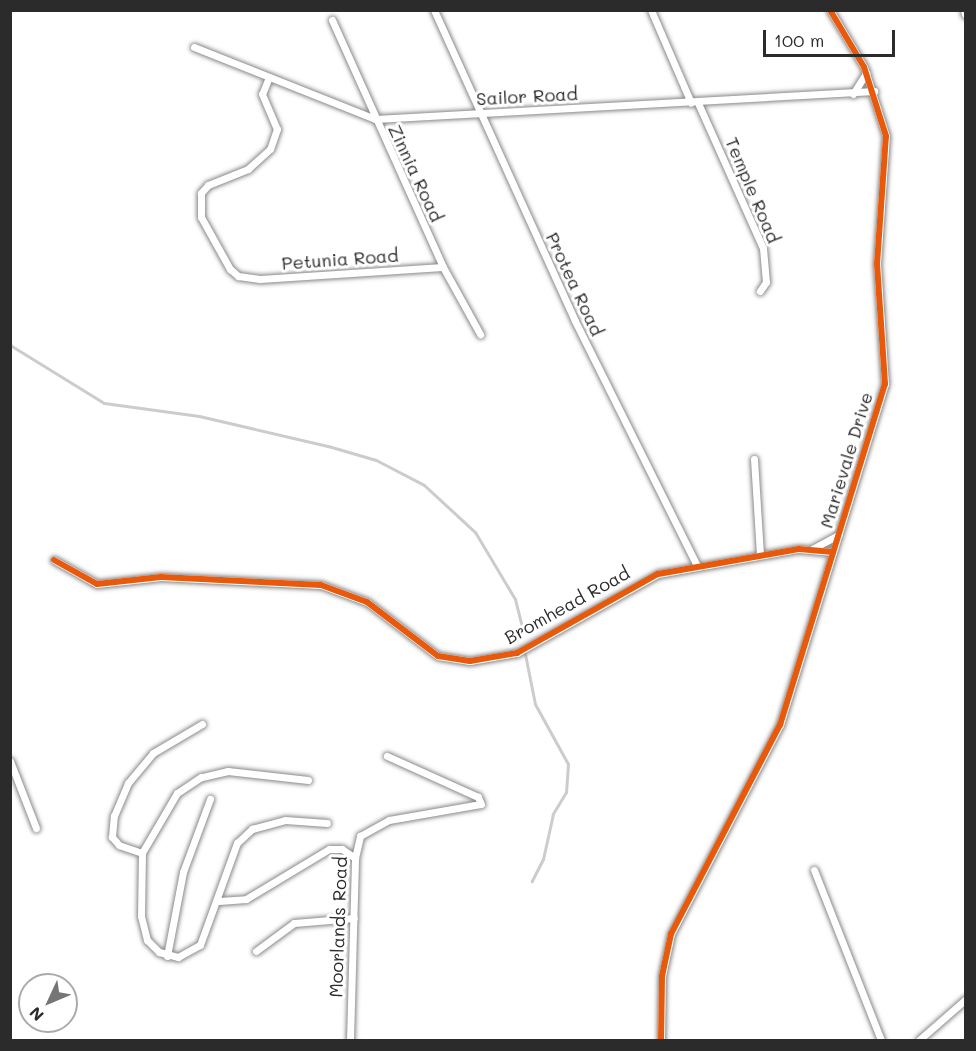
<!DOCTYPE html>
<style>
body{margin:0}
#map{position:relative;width:976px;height:1051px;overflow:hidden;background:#fff;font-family:Mali,sans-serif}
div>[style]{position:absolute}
.stream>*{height:3px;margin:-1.5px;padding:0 1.5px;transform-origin:1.5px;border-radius:1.5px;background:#ccc}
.roads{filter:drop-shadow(0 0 2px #8a8a8a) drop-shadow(0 0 2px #8a8a8a)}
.minor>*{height:7px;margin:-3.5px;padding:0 3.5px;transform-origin:3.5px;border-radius:3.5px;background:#fff}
.secondary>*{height:9px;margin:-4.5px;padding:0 4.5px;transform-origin:4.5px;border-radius:4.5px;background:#fff}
.cycleway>*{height:6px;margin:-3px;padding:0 3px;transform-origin:3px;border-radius:3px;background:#e8590c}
span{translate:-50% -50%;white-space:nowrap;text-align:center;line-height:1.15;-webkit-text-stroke:6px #fff;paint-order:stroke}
.street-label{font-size:18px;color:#2b2b2b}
.frame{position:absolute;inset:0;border:12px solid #2b2b2b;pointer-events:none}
.north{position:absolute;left:18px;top:973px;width:60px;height:60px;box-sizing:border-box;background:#fff;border:2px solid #aaa;border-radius:50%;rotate:226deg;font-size:16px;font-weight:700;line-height:24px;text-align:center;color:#2b2b2b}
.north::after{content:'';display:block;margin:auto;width:21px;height:27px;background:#757575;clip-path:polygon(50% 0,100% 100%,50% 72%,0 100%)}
.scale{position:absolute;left:763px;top:30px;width:132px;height:27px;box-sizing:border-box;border:3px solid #2b2b2b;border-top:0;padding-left:8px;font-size:18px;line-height:21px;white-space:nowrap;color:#2b2b2b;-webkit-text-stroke:4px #fff;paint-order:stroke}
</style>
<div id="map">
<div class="stream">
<i style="left:10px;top:345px;width:110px;rotate:31.7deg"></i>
<i style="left:104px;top:403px;width:96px;rotate:7.8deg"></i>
<i style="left:199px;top:416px;width:132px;rotate:13.1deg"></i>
<i style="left:328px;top:446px;width:50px;rotate:16.3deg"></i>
<i style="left:376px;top:460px;width:54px;rotate:27.5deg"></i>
<i style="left:424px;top:485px;width:69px;rotate:42.7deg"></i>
<i style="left:475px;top:532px;width:78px;rotate:59.2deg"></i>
<i style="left:515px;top:599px;width:30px;rotate:76deg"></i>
<i style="left:525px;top:654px;width:51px;rotate:78.7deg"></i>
<i style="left:535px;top:704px;width:68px;rotate:61.2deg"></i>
<i style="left:568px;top:764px;width:28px;rotate:94deg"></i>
<i style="left:566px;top:792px;width:26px;rotate:121deg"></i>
<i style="left:553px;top:814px;width:46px;rotate:102.5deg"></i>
<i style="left:543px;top:859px;width:25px;rotate:117deg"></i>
</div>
<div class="roads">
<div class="minor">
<i style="left:434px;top:10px;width:341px;rotate:65.6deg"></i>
<i style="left:575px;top:321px;width:274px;rotate:63.5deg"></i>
<i style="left:651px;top:10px;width:101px;rotate:66.7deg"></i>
<i style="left:332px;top:20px;width:271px;rotate:65.8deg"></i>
<i style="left:443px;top:267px;width:77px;rotate:61.1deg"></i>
<i style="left:194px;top:47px;width:195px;rotate:21.7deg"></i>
<i style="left:375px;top:119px;width:500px;rotate:-3.2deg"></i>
<i style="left:269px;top:77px;width:18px;rotate:112deg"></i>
<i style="left:262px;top:94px;width:38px;rotate:67deg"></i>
<i style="left:277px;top:129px;width:21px;rotate:109deg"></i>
<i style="left:270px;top:149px;width:30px;rotate:138deg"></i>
<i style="left:248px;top:169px;width:43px;rotate:158.2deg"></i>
<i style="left:208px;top:185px;width:11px;rotate:131deg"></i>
<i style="left:201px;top:193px;width:24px;rotate:90deg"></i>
<i style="left:201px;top:217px;width:60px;rotate:60.9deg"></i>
<i style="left:230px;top:269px;width:11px;rotate:41deg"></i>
<i style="left:238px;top:276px;width:22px;rotate:8deg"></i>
<i style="left:260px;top:279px;width:183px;rotate:-3.8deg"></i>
<i style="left:853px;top:94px;width:25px;rotate:-58deg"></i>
<i style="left:698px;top:103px;width:159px;rotate:65.9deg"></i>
<i style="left:763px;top:248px;width:34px;rotate:85deg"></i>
<i style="left:766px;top:282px;width:11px;rotate:124deg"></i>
<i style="left:754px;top:459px;width:96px;rotate:86.4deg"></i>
<i style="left:812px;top:549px;width:30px;rotate:-28deg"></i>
<i style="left:54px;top:560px;width:49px;rotate:29.2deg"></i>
<i style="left:97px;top:584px;width:64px;rotate:-6.2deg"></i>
<i style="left:161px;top:577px;width:160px;rotate:2.9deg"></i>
<i style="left:321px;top:585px;width:49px;rotate:20.3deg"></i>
<i style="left:367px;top:602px;width:89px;rotate:37.3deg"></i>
<i style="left:438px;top:656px;width:32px;rotate:9deg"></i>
<i style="left:470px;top:661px;width:48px;rotate:-9.7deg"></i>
<i style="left:517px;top:653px;width:162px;rotate:-29.3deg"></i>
<i style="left:658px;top:574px;width:143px;rotate:-10.1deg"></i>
<i style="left:799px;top:549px;width:34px;rotate:5deg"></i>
<i style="left:10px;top:761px;width:72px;rotate:68.8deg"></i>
<i style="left:308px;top:780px;width:81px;rotate:-173.6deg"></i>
<i style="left:228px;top:771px;width:28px;rotate:167deg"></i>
<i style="left:201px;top:777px;width:29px;rotate:146deg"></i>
<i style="left:177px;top:793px;width:69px;rotate:120.3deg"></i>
<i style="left:142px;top:853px;width:63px;rotate:90.9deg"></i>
<i style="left:141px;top:916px;width:25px;rotate:76deg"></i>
<i style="left:147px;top:940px;width:17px;rotate:45deg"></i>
<i style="left:159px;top:952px;width:20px;rotate:15deg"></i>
<i style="left:178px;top:957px;width:25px;rotate:-29deg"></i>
<i style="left:200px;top:945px;width:109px;rotate:-70.1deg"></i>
<i style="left:237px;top:843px;width:21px;rotate:-43deg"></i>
<i style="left:252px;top:829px;width:34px;rotate:-15deg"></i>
<i style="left:285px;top:820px;width:42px;rotate:4.1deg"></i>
<i style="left:142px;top:853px;width:24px;rotate:-161deg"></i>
<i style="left:119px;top:845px;width:11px;rotate:-131deg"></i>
<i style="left:112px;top:837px;width:21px;rotate:-85deg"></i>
<i style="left:114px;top:816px;width:36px;rotate:-67deg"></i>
<i style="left:128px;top:783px;width:39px;rotate:-50deg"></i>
<i style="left:153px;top:753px;width:57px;rotate:-30.6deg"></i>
<i style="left:814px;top:870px;width:183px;rotate:68.5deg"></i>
<i style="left:219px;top:901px;width:27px;rotate:-4deg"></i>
<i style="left:246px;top:899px;width:97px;rotate:-31.1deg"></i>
<i style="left:329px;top:849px;width:13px"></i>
<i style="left:342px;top:849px;width:16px;rotate:35deg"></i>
<i style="left:256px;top:951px;width:47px;rotate:-36.4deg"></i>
<i style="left:294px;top:923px;width:60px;rotate:-4.8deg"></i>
<i style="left:167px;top:956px;width:86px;rotate:-79.2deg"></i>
<i style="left:183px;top:872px;width:78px;rotate:-69.7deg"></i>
<i style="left:350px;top:1040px;width:182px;rotate:-88.4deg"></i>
<i style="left:355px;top:858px;width:23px;rotate:-77deg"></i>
<i style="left:360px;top:836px;width:33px;rotate:-29deg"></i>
<i style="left:389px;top:820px;width:93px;rotate:-9.9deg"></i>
<i style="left:481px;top:804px;width:8px;rotate:-113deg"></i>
<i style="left:478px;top:797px;width:100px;rotate:-155.7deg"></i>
<i style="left:661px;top:1040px;width:64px;rotate:-89.1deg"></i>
<i style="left:662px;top:976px;width:43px;rotate:-77.9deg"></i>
<i style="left:671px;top:934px;width:236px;rotate:-62.5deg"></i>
<i style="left:780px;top:725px;width:357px;rotate:-72.9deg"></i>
<i style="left:885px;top:384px;width:120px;rotate:-93.8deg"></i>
<i style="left:877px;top:264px;width:128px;rotate:-86deg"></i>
<i style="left:886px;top:136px;width:72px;rotate:-107.7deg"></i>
<i style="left:864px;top:67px;width:66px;rotate:-120.8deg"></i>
<i style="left:919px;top:1040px;width:62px;rotate:-41.1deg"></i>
</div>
<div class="secondary">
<i style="left:965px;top:10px;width:4px;rotate:76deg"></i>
</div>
</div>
<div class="cycleway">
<i style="left:54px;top:560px;width:49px;rotate:29.2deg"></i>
<i style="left:97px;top:584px;width:64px;rotate:-6.2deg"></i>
<i style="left:161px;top:577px;width:160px;rotate:2.9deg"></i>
<i style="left:321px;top:585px;width:49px;rotate:20.3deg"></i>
<i style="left:367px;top:602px;width:89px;rotate:37.3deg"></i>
<i style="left:438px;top:656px;width:32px;rotate:9deg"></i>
<i style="left:470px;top:661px;width:48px;rotate:-9.7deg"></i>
<i style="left:517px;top:653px;width:162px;rotate:-29.3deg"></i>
<i style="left:658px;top:574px;width:143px;rotate:-10.1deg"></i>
<i style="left:799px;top:549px;width:34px;rotate:5deg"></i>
<i style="left:661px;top:1040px;width:64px;rotate:-89.1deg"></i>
<i style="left:662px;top:976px;width:43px;rotate:-77.9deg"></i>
<i style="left:671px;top:934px;width:236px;rotate:-62.5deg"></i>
<i style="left:780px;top:725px;width:357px;rotate:-72.9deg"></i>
<i style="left:885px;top:384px;width:120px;rotate:-93.8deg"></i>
<i style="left:877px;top:264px;width:128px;rotate:-86deg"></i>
<i style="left:886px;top:136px;width:72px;rotate:-107.7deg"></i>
<i style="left:864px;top:67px;width:66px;rotate:-120.8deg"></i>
</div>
<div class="street-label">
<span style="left:527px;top:96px;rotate:-3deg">Sailor Road</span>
<span style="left:416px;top:173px;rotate:65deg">Zinnia Road</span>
<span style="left:753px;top:190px;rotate:67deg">Temple Road</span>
<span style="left:340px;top:259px;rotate:-4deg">Petunia Road</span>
<span style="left:575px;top:284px;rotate:65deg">Protea Road</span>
<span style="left:846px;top:460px;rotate:-73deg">Marievale Drive</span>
<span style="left:567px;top:605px;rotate:-29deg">Bromhead Road</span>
<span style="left:338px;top:927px;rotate:-88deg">Moorlands Road</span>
</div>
<div class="frame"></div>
<div class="north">N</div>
<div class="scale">100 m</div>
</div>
